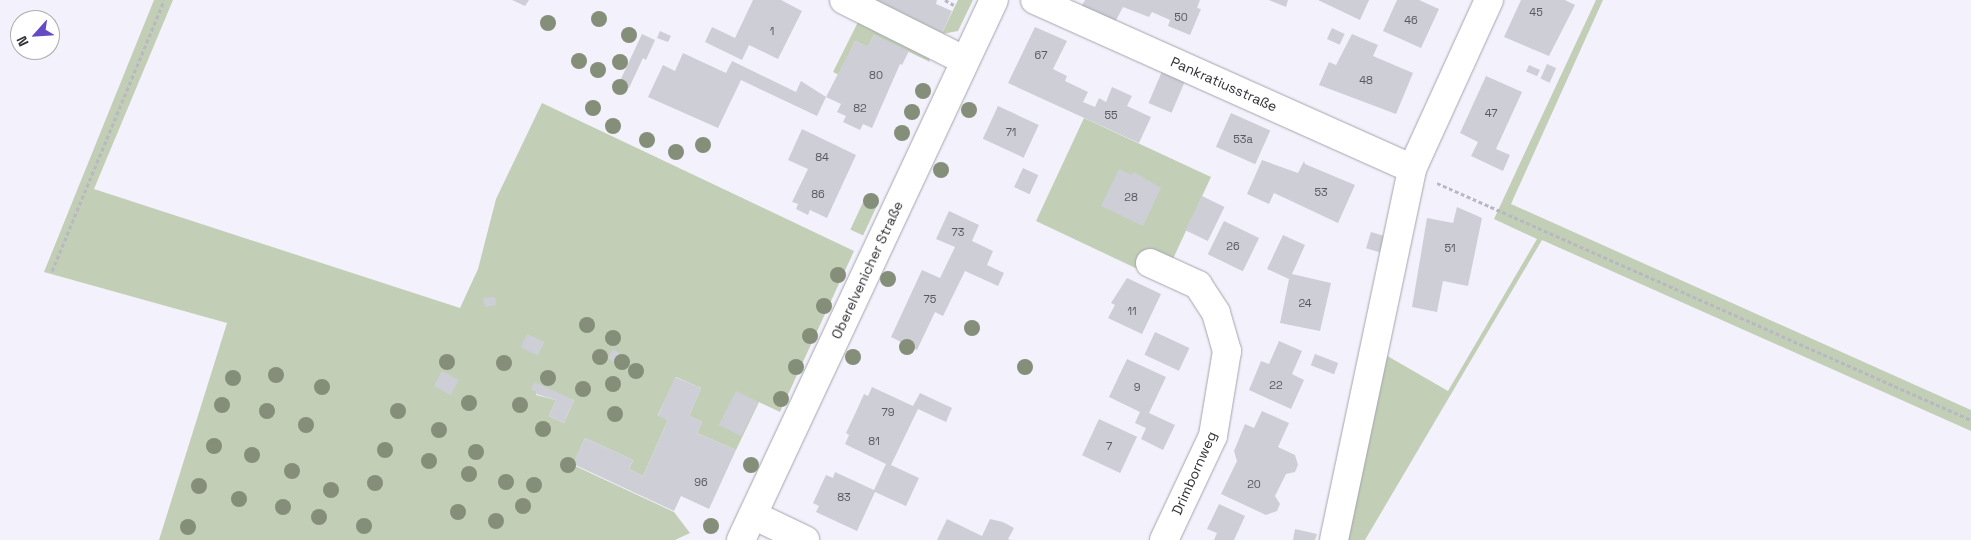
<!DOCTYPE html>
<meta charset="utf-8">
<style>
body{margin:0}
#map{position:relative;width:1971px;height:540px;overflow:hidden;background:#f3f2fc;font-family:"Space Grotesk",sans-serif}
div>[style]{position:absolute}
.green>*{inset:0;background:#c2cfb6;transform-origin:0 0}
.building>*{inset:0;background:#ceced7;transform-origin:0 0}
.path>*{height:3px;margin-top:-1.5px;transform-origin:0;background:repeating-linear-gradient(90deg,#b8b8c0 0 4px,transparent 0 6.5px)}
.roads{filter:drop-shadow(0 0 1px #a5a4ad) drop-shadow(0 0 1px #a5a4ad)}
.minor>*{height:28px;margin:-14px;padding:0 14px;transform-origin:14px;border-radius:14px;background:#fff}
.trees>*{width:16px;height:16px;margin:-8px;border-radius:50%;background:#848e79}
span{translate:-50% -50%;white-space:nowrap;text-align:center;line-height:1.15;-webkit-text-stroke:4px #fff;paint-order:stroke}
.number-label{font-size:11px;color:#58585e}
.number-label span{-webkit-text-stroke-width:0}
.street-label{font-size:14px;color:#313135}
.north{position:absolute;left:10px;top:10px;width:50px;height:50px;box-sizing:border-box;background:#fff;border:1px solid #adadae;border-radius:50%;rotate:244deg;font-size:14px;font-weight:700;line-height:20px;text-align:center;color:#313135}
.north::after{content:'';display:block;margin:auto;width:18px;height:22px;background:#644bc4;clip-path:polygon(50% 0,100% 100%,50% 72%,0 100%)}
</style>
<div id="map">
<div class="green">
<i style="clip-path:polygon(evenodd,154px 0,173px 0,94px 189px,460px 308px,478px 269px,496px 199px,542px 103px,854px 251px,780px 412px,759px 402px,736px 450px,697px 433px,702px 422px,689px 416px,701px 388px,676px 377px,658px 415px,668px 420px,643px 476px,629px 469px,633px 460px,585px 438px,573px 465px,674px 512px,690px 533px,675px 540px,159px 540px,227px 323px,44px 272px,154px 0,531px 389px,574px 400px,564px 423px,549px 416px,556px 400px,536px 395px,537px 391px,531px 389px)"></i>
<i style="clip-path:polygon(860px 0,875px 0,942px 33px,958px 0,973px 0,958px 31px,937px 35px)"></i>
<i style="clip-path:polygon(1596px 0,1603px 0,1511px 204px,1971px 410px,1971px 431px,1542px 240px,1365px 540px,1324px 540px,1384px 354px,1448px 391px,1537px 239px,1494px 219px)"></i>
<i style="clip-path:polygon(859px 20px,928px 55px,930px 62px,874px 35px,868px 47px,855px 41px,839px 75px,833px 72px)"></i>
<i style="clip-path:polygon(1084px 118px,1211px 177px,1172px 261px,1146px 273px,1036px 221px)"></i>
<i style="left:866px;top:196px;width:14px;height:37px;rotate:25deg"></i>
</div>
<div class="building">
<i style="clip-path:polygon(512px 0,529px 0,525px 6px)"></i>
<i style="clip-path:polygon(753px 0,781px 0,802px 11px,778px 59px,749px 45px,742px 60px,705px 42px,712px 27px,735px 38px)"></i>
<i style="clip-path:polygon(875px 0,937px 0,936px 4px,952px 11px,942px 33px)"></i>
<i style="clip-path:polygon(1085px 0,1200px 0,1197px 8px,1201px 9px,1190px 35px,1168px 26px,1170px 20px,1152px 12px,1149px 17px,1123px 7px,1115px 22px,1081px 7px)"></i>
<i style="clip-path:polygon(1269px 0,1288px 0,1286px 7px)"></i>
<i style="clip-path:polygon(1318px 0,1369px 0,1360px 20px)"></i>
<i style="clip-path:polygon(1397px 0,1419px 0,1439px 9px,1421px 48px,1383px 31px)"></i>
<i style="clip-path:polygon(1521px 0,1565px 0,1575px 5px,1549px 56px,1504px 37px)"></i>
<i style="clip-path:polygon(1035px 27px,1067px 41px,1053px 69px,1067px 76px,1065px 81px,1088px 92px,1083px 102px,1095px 107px,1099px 98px,1106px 102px,1112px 87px,1132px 96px,1127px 106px,1151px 117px,1139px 143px,1008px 83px)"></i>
<i style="left:1332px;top:28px;width:14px;height:12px;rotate:25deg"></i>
<i style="clip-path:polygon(660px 31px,671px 36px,668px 42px,657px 38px)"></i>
<i style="clip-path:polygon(642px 34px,655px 40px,646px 60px,643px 58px,629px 88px,619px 83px)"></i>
<i style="clip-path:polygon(1352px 34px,1378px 45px,1373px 56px,1413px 73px,1396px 114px,1319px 85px,1329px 62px,1336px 65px)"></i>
<i style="clip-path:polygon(874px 35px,909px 51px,902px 65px,900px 64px,872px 128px,863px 124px,860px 130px,843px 122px,846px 116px,837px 112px,841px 104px,826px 97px,855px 41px,868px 47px)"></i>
<i style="clip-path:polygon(683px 53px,726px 73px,732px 61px,796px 92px,801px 81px,826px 97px,817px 116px,741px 80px,718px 128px,648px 97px,663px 65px,675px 71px)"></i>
<i style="left:1547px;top:64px;width:10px;height:16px;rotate:24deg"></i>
<i style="left:1529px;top:65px;width:12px;height:7px;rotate:24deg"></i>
<i style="left:1163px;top:69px;width:25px;height:37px;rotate:23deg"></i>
<i style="clip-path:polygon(1486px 76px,1522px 92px,1496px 149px,1510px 155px,1503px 171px,1471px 156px,1478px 142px,1460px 133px)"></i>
<i style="left:998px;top:106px;width:45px;height:36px;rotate:25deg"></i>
<i style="left:1231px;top:113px;width:43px;height:37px;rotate:24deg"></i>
<i style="clip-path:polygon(802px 129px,856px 155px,827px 218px,810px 210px,808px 215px,796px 209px,798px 204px,792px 202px,808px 169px,788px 160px)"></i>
<i style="clip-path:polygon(1262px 160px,1298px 173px,1304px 161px,1305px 164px,1355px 185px,1338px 223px,1274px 193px,1269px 204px,1247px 194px)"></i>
<i style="left:1023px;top:168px;width:17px;height:21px;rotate:25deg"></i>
<i style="clip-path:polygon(1119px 169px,1132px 175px,1134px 172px,1161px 188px,1143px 226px,1101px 206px)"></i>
<i style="left:1202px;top:196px;width:25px;height:38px;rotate:26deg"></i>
<i style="clip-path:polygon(1457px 207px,1482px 218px,1468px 286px,1443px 281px,1437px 312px,1412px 307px,1427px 218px,1453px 223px)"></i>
<i style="clip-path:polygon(949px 211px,979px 225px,972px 241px,993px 251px,987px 265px,1004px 273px,998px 286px,965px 271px,943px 316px,935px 312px,917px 350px,891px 337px,922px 270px,940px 278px,955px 247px,936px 239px)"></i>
<i style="left:1224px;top:221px;width:39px;height:37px;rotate:26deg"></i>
<i style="left:1371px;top:232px;width:14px;height:17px;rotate:17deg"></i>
<i style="clip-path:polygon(1283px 235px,1305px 245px,1292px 274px,1331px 283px,1320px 331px,1280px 323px,1289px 279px,1267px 269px)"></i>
<i style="clip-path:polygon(1127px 278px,1161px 294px,1142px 334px,1108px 318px,1115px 305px,1111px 303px)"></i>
<i style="clip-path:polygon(495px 297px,496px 305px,485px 307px,483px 298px)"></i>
<i style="left:1155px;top:332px;width:38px;height:25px;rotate:25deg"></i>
<i style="left:527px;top:334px;width:19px;height:15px;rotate:25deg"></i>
<i style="clip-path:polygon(1279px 341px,1302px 351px,1292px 374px,1304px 380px,1291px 409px,1249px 390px,1261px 361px,1269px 364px)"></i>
<i style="clip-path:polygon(613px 349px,619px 353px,615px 362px,608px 359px)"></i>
<i style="left:1315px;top:354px;width:25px;height:12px;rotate:21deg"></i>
<i style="clip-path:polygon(1127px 359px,1166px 377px,1149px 413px,1175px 425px,1163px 450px,1141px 439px,1146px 428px,1135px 423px,1140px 412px,1109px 397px)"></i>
<i style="left:442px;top:371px;width:19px;height:17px;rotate:28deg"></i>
<i style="clip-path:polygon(675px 377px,701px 388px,689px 416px,702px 422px,697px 433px,736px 450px,709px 509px,681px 496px,674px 511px,573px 464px,585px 438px,633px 460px,629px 469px,643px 476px,668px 420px,658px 416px)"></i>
<i style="clip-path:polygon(534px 382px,574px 400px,564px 423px,549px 416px,556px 400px,536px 394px,537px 391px,531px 389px)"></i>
<i style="clip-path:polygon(872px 387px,913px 406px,920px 393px,952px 408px,946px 422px,918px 409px,891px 465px,919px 478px,906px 506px,875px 492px,857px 531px,816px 512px,819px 506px,813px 503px,826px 475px,833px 478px,835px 472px,874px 490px,886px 464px,845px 444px,849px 435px,846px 433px,855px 414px,864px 394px,868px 396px)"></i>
<i style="left:736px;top:391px;width:25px;height:38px;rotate:27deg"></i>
<i style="clip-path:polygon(1262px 411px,1289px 423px,1278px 447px,1295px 455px,1298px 465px,1295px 472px,1286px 474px,1275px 496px,1280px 504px,1277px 511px,1266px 515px,1221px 494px,1237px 461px,1234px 451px,1245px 424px,1254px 428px)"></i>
<i style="left:1099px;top:419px;width:42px;height:40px;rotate:25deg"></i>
<i style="clip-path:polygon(1219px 504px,1245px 516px,1234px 540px,1214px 540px,1217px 533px,1207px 529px)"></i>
<i style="clip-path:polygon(947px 519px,982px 536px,990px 519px,1003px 522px,1014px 528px,1008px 539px,1011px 540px,937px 540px)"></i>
<i style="clip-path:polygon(1295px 529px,1317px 534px,1315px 540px,1293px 540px)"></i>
</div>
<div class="path">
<i style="left:945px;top:0;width:10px;rotate:29deg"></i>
<i style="left:1437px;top:183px;width:584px;rotate:23.93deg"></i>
<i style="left:52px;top:271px;width:293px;rotate:-67.5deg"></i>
</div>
<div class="roads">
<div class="minor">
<i style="left:844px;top:0;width:134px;rotate:26.6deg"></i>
<i style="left:1035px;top:0;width:413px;rotate:24.1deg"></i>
<i style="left:1150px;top:263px;width:53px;rotate:24.6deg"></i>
<i style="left:1198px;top:285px;width:33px;rotate:57deg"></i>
<i style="left:1216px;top:313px;width:40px;rotate:74deg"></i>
<i style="left:1227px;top:351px;width:86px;rotate:99.4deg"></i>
<i style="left:1213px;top:436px;width:115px;rotate:115.2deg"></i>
<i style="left:753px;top:515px;width:58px;rotate:25.7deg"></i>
<i style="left:741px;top:540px;width:596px;rotate:-64.9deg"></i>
<i style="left:1334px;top:540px;width:379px;rotate:-78.1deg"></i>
<i style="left:1412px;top:169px;width:186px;rotate:-65.5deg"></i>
</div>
</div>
<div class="trees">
<i style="left:599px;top:19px"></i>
<i style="left:548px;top:23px"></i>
<i style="left:629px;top:35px"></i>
<i style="left:579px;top:61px"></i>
<i style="left:620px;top:62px"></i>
<i style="left:598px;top:70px"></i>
<i style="left:620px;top:87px"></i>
<i style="left:923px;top:91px"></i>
<i style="left:593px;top:108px"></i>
<i style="left:969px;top:110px"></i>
<i style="left:912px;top:112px"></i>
<i style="left:613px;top:126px"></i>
<i style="left:902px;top:133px"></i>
<i style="left:647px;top:140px"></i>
<i style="left:703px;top:145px"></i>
<i style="left:676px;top:152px"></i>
<i style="left:941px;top:170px"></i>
<i style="left:871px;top:201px"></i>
<i style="left:838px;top:275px"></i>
<i style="left:888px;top:279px"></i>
<i style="left:824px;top:306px"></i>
<i style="left:587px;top:325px"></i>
<i style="left:972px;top:328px"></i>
<i style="left:810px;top:336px"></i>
<i style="left:613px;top:338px"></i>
<i style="left:907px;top:347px"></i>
<i style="left:600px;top:357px"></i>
<i style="left:853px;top:357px"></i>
<i style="left:447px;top:362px"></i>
<i style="left:622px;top:362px"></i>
<i style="left:504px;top:363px"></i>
<i style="left:796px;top:367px"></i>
<i style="left:1025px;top:367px"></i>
<i style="left:636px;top:371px"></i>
<i style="left:276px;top:375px"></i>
<i style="left:233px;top:378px"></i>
<i style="left:548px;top:378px"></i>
<i style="left:613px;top:384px"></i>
<i style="left:322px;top:387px"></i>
<i style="left:583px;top:389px"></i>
<i style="left:781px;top:399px"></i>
<i style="left:469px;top:403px"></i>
<i style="left:222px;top:405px"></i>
<i style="left:520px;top:405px"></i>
<i style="left:267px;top:411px"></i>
<i style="left:398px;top:411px"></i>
<i style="left:615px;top:414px"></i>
<i style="left:306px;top:425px"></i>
<i style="left:543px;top:429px"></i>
<i style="left:439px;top:430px"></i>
<i style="left:214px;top:446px"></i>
<i style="left:385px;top:450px"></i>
<i style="left:476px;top:452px"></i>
<i style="left:252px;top:455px"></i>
<i style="left:429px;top:461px"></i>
<i style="left:568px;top:465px"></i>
<i style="left:751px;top:465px"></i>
<i style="left:292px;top:471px"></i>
<i style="left:469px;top:474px"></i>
<i style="left:506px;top:482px"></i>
<i style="left:375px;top:483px"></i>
<i style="left:534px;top:485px"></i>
<i style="left:199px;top:486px"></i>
<i style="left:331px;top:490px"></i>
<i style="left:239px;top:499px"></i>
<i style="left:523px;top:506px"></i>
<i style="left:283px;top:507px"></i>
<i style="left:458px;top:512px"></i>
<i style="left:319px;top:517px"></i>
<i style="left:496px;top:521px"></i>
<i style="left:364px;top:526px"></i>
<i style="left:711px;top:526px"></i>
<i style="left:188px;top:527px"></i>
</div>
<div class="number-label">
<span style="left:1536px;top:12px">45</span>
<span style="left:1181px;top:17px">50</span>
<span style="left:1411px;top:20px">46</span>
<span style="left:772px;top:31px">1</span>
<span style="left:1041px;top:55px">67</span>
<span style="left:876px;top:75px">80</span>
<span style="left:1366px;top:80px">48</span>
<span style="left:860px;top:108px">82</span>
<span style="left:1491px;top:113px">47</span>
<span style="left:1111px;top:115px">55</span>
<span style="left:1011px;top:132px">71</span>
<span style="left:1243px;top:139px">53a</span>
<span style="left:822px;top:157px">84</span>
<span style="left:1321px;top:192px">53</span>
<span style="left:818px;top:194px">86</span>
<span style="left:1131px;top:197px">28</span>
<span style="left:958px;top:232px">73</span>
<span style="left:1233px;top:246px">26</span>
<span style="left:1450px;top:248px">51</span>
<span style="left:930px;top:299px">75</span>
<span style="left:1305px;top:303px">24</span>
<span style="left:1132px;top:311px">11</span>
<span style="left:1276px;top:385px">22</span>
<span style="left:1137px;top:387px">9</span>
<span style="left:888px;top:412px">79</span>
<span style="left:874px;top:441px">81</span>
<span style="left:1109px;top:446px">7</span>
<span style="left:701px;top:482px">96</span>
<span style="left:1254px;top:484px">20</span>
<span style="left:844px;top:497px">83</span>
</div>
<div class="street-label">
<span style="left:1224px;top:84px;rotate:24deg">Pankratiusstraße</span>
<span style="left:867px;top:270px;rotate:-65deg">Oberelvenicher Straße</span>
<span style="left:1194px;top:473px;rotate:-66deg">Drimbornweg</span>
</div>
<div class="north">N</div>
</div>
